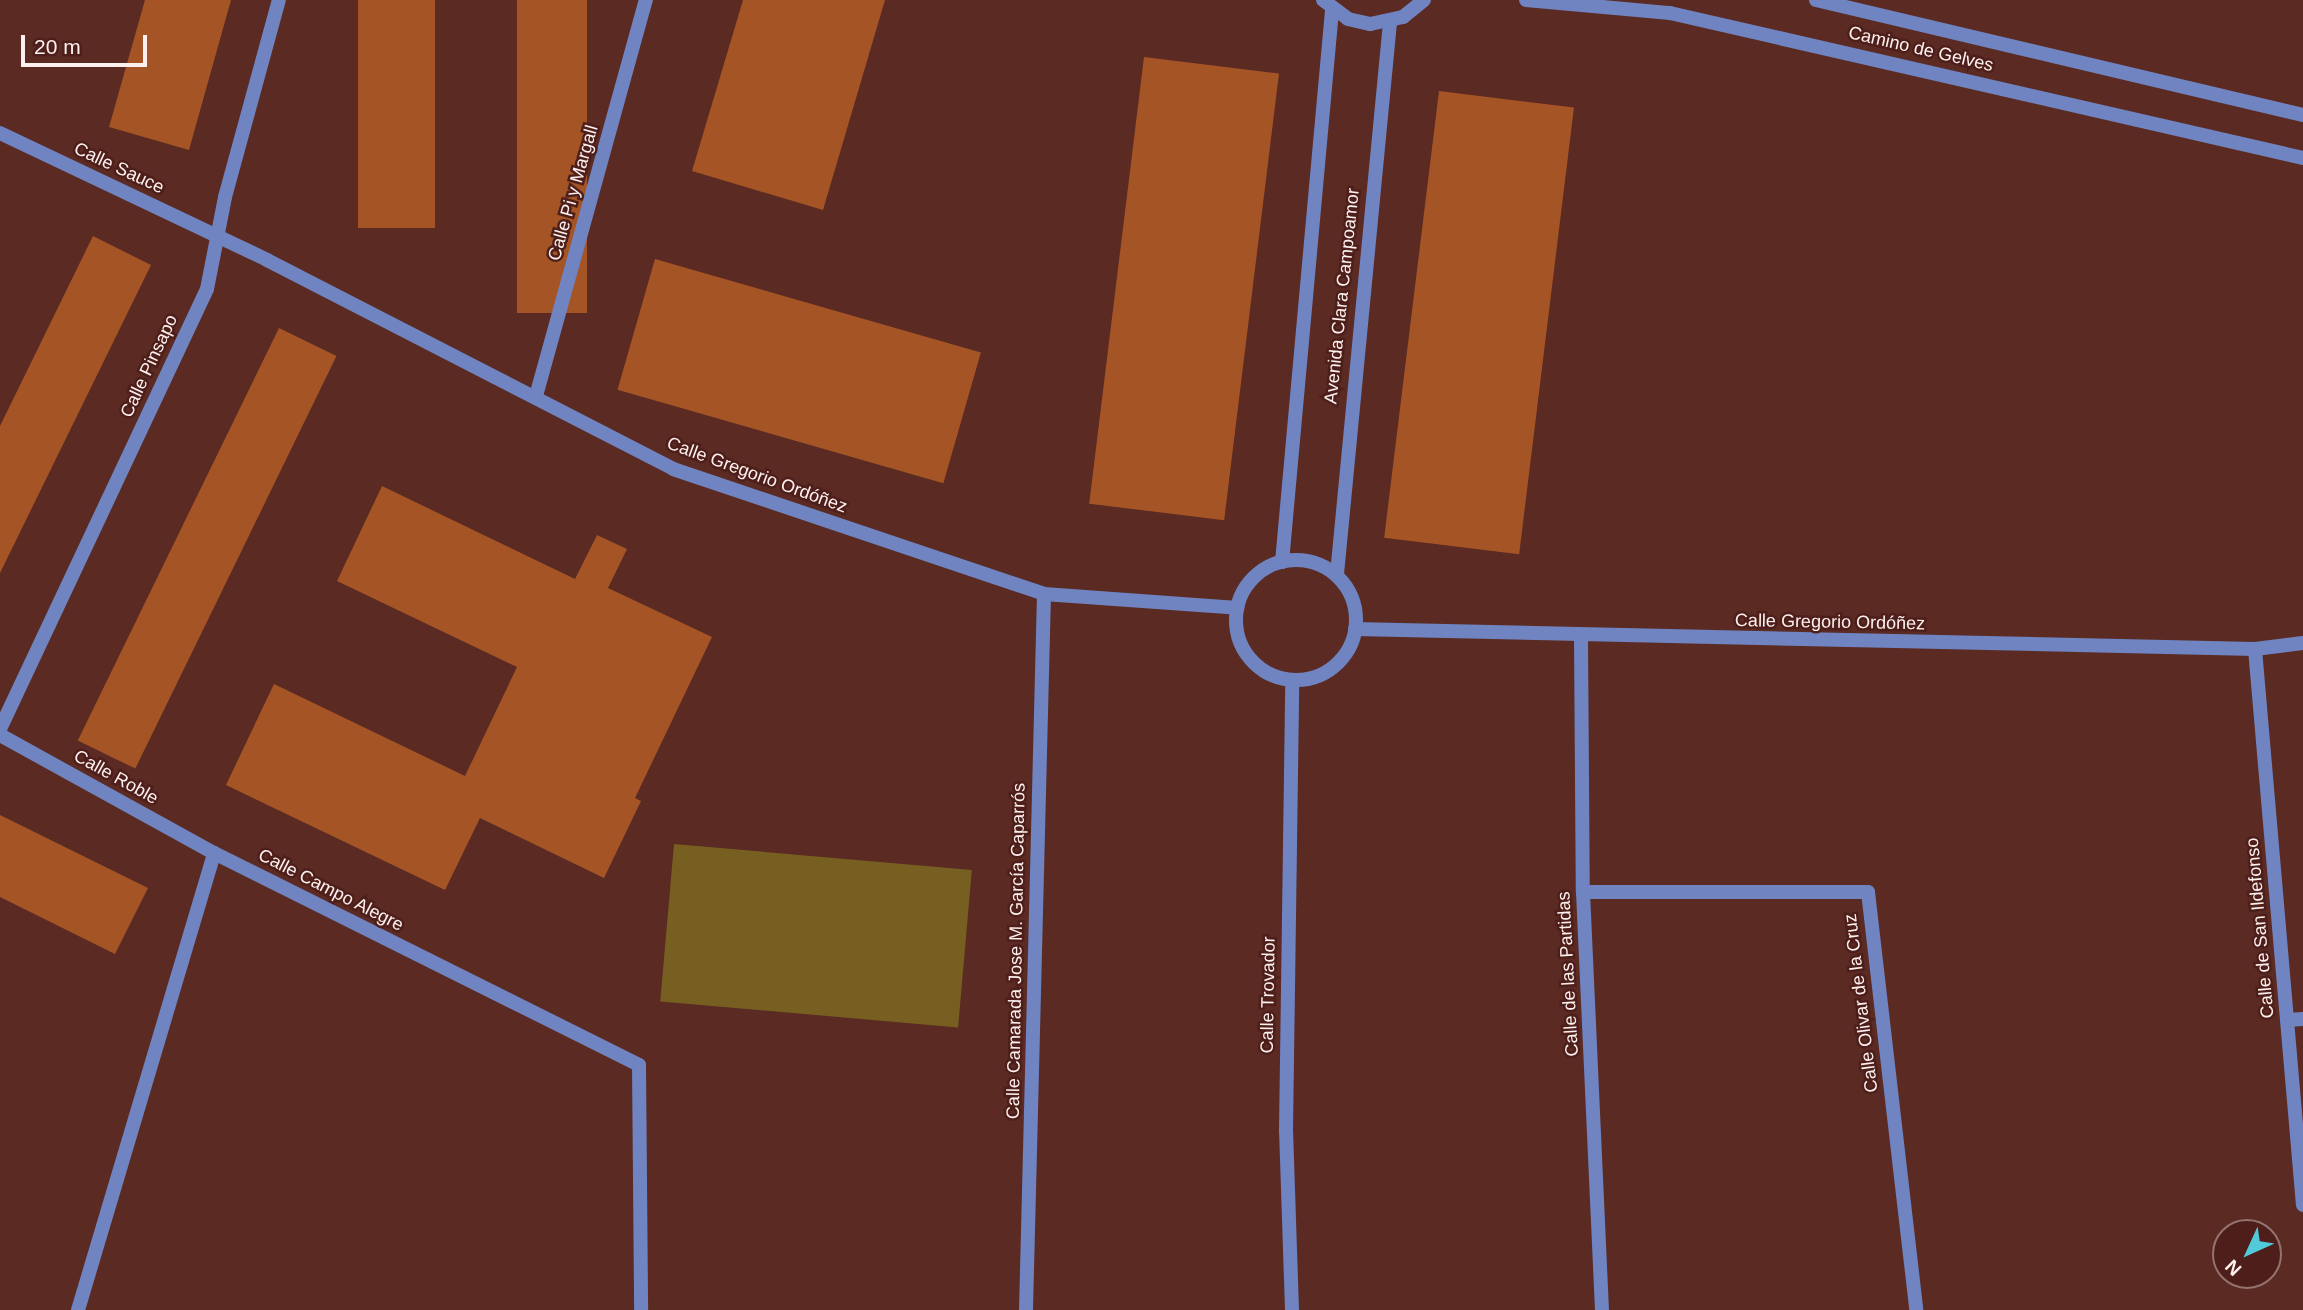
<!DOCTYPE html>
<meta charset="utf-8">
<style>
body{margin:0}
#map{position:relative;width:2303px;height:1310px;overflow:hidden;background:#5a2a23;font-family:Helvetica,sans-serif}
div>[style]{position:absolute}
.green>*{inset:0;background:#765f21;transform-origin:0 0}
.building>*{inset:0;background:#a55525;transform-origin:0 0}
.street>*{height:14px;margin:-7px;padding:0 7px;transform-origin:7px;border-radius:7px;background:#6f84c0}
.street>.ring{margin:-7px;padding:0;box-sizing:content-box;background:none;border:14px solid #6f84c0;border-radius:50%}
span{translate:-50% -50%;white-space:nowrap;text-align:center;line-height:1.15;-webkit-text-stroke:5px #4e1f1a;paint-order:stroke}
.street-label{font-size:18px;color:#fdf0ee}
.north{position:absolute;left:2212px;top:1219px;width:70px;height:70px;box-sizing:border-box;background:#4e1f1a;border:2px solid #94736f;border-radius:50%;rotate:225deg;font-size:19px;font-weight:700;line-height:28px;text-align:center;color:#fdf0ee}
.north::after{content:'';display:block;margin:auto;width:24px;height:32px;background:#53cadc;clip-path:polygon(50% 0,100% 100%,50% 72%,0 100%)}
.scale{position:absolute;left:21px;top:35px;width:126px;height:32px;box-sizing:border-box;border:4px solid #fdf0ee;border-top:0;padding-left:9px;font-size:21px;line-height:24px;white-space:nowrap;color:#fdf0ee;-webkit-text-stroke:5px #4e1f1a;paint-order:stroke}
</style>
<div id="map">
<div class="green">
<i style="left:674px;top:844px;width:299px;height:158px;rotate:5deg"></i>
</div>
<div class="building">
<i style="clip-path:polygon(145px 0,231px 0,189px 150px,109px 127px)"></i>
<i style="left:358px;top:0;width:77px;height:228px"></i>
<i style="left:517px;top:0;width:70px;height:313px"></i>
<i style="clip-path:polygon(743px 0,885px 0,823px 210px,692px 171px)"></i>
<i style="left:1144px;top:57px;width:136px;height:450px;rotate:7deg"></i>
<i style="left:1439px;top:91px;width:136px;height:450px;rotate:7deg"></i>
<i style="clip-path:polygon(93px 236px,151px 265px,0 573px,0 426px)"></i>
<i style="left:655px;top:259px;width:339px;height:136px;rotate:16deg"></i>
<i style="left:279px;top:328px;width:64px;height:459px;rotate:26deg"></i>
<i style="clip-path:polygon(382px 486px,575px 579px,597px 535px,627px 549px,608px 588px,712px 637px,635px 798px,641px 801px,604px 878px,480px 818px,445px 890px,226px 785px,274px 684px,465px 776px,517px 667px,337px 581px)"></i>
<i style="clip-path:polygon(0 815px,148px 888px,115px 954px,0 897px)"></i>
</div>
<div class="street">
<i style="left:1323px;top:0;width:31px;rotate:37deg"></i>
<i style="left:1348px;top:19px;width:23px;rotate:13deg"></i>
<i style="left:1370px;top:24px;width:34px;rotate:-12deg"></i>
<i style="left:1403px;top:17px;width:27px;rotate:-39deg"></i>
<i style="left:1526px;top:0;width:145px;rotate:5.2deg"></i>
<i style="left:1670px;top:13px;width:649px;rotate:12.9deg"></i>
<i style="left:1816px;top:0;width:500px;rotate:13.29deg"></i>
<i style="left:0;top:133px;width:296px;rotate:25.4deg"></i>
<i style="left:267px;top:260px;width:457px;rotate:27.2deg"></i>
<i style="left:673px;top:469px;width:391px;rotate:18.6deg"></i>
<i style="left:1044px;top:594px;width:194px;rotate:4.1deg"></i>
<i style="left:536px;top:396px;width:411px;rotate:-74.5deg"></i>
<i class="ring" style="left:1236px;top:560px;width:106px;height:106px"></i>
<i style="left:1282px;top:562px;width:554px;rotate:-84.82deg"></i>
<i style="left:1337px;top:574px;width:554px;rotate:-84.51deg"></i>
<i style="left:1355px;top:629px;width:900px;rotate:1.27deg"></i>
<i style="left:2255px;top:649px;width:48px;rotate:-7.1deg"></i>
<i style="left:1581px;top:637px;width:255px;rotate:89.6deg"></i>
<i style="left:1583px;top:892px;width:418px;rotate:87.4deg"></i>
<i style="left:2255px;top:649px;width:558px;rotate:85.07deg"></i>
<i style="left:0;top:729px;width:486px;rotate:-64.8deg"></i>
<i style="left:207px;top:289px;width:94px;rotate:-78.9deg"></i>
<i style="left:225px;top:197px;width:204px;rotate:-74.7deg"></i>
<i style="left:0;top:735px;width:244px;rotate:28.9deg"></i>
<i style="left:1583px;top:892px;width:285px"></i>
<i style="left:1868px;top:892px;width:421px;rotate:83.4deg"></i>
<i style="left:2287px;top:1020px;width:16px;rotate:-4deg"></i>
<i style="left:78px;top:1310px;width:477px;rotate:-73.4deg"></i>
<i style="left:214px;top:853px;width:475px;rotate:26.5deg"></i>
<i style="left:639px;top:1065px;width:245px;rotate:89.5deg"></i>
<i style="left:1026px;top:1310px;width:716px;rotate:-88.56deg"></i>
<i style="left:1292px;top:1310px;width:179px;rotate:-91.9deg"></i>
<i style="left:1286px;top:1131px;width:451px;rotate:-89.2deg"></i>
</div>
<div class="street-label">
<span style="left:1921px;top:49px;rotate:13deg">Camino de Gelves</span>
<span style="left:119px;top:168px;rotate:25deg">Calle Sauce</span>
<span style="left:573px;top:193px;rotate:-74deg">Calle Pi y Margall</span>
<span style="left:1342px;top:296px;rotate:-84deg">Avenida Clara Campoamor</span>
<span style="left:149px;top:366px;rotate:-65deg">Calle Pinsapo</span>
<span style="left:757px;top:475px;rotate:20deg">Calle Gregorio Ordóñez</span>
<span style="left:1830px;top:622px;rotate:1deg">Calle Gregorio Ordóñez</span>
<span style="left:116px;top:777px;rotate:29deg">Calle Roble</span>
<span style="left:331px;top:890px;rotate:27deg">Calle Campo Alegre</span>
<span style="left:2260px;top:928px;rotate:-95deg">Calle de San Ildefonso</span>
<span style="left:1016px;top:951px;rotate:-89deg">Calle Camarada Jose M. García Caparrós</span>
<span style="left:1568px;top:974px;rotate:-93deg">Calle de las Partidas</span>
<span style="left:1268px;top:995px;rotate:-89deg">Calle Trovador</span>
<span style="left:1861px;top:1003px;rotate:-97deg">Calle Olivar de la Cruz</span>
</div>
<div class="north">N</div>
<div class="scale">20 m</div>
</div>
